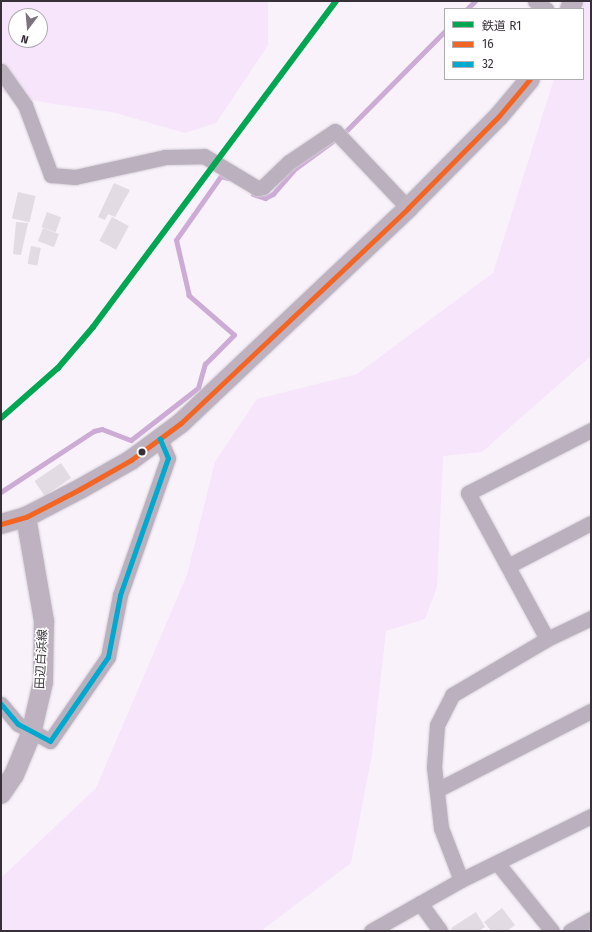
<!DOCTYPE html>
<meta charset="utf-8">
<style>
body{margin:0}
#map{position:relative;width:592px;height:932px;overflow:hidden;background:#f9f2fb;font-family:"Fira Sans","Noto Sans JP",sans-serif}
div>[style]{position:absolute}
.green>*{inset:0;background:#f6e5fb}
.stream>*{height:4.5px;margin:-2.25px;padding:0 2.25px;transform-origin:2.25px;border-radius:2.25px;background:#ccabd4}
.building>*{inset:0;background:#e2dbe3;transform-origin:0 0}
.roads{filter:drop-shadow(0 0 1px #d5d0d7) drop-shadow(0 0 1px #d5d0d7)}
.minor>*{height:15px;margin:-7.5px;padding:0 7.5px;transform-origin:7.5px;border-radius:7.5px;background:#bbb1be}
.major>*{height:20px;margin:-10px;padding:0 10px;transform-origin:10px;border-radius:10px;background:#beb2c1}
.bus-1>*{height:5px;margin:-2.5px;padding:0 2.5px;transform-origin:2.5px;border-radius:2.5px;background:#f26522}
.bus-2>*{height:5px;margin:-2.5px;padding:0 2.5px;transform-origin:2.5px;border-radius:2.5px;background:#00a9ce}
.rail-1>*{height:6px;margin:-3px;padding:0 3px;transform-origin:3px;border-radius:3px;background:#00a651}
.dots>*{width:11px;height:11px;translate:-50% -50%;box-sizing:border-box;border:2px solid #fff;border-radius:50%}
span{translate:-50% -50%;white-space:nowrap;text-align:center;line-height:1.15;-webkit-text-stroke:3px #fff;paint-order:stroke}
.street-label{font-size:12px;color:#373039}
.frame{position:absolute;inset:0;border:2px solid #373039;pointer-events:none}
.legend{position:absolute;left:444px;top:8px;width:140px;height:72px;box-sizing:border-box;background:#fff;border:1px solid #afacb0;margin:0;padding:5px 7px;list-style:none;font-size:12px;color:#373039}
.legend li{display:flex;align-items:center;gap:8px;height:20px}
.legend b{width:20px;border:1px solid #afacb0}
.north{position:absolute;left:8px;top:8px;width:40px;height:40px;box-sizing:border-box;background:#fff;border:1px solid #afacb0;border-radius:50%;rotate:196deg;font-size:11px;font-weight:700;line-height:16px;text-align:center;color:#373039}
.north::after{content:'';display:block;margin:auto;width:14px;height:18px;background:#7b747d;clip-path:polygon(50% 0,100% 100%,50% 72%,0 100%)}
</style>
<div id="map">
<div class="green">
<i style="clip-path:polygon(evenodd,1px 1px,268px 1px,268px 45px,216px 123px,185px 133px,112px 112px,47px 103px,1px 92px,1px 1px,16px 16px,40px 16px,40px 40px,16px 40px,16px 16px)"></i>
<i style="clip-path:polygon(585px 1px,591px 1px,591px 356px,482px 452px,443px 456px,437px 587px,425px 619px,386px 631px,372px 754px,351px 863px,261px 931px,1px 931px,1px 878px,96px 788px,187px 575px,215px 462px,257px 399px,357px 374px,493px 273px,554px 79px,583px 79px,582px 9px)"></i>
</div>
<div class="stream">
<i style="left:467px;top:9px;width:11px;rotate:-45deg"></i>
<i style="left:253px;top:194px;width:13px;rotate:18deg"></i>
<i style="left:265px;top:198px;width:9px;rotate:-27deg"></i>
<i style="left:273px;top:194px;width:35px;rotate:-49deg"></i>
<i style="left:296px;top:168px;width:59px;rotate:-36.1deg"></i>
<i style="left:344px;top:133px;width:144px;rotate:-45.3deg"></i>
<i style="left:1px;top:492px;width:111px;rotate:-33.3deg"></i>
<i style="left:94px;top:431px;width:8px;rotate:-14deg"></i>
<i style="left:102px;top:429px;width:31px;rotate:21deg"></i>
<i style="left:131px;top:440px;width:85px;rotate:-37.8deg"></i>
<i style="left:198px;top:388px;width:25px;rotate:-74deg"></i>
<i style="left:205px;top:364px;width:41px;rotate:-45deg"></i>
<i style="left:234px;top:335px;width:60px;rotate:-139.1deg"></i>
<i style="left:189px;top:296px;width:57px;rotate:-103.1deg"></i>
<i style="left:176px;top:240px;width:78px;rotate:-54.9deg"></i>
<i style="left:221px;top:176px;width:7px;rotate:16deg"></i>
</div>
<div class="building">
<i style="clip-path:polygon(114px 183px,130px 190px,115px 217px,108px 214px,105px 220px,98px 217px)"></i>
<i style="left:18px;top:192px;width:18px;height:27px;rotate:13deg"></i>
<i style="left:47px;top:212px;width:15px;height:16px;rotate:20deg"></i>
<i style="left:112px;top:217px;width:19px;height:27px;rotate:28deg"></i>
<i style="clip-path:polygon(16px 222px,28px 223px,21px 255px,13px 254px)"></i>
<i style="left:43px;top:228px;width:17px;height:14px;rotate:21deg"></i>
<i style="left:31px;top:246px;width:10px;height:18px;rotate:11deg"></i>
<i style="left:61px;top:463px;width:18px;height:32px;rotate:56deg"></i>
<i style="clip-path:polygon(502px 908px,515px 925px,507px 931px,491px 931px,484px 922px)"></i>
<i style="clip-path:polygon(476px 912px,485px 927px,479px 931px,453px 931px,451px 928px)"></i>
</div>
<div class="roads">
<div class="minor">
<i style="left:535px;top:1px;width:14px;rotate:36deg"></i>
<i style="left:1px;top:71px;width:42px;rotate:54.8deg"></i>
<i style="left:25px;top:105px;width:75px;rotate:69.6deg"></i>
<i style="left:51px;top:175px;width:24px;rotate:5deg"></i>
<i style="left:75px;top:177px;width:92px;rotate:-12.5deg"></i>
<i style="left:165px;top:157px;width:39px;rotate:-1deg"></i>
<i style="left:204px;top:156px;width:62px;rotate:31.1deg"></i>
<i style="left:257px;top:188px;width:6px;rotate:-9deg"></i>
<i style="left:263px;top:187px;width:36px;rotate:-44deg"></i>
<i style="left:289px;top:162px;width:55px;rotate:-34deg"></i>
<i style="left:335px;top:131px;width:106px;rotate:46.5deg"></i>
<i style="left:508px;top:566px;width:93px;rotate:-27.4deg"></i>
<i style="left:547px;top:639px;width:166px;rotate:-118.4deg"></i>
<i style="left:468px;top:493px;width:138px;rotate:-27.1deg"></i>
<i style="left:1px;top:704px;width:26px;rotate:50deg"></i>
<i style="left:18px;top:724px;width:36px;rotate:28deg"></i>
<i style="left:50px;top:741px;width:102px;rotate:-55.4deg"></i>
<i style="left:108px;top:657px;width:63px;rotate:-79deg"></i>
<i style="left:120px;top:595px;width:145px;rotate:-70.7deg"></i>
<i style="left:168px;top:458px;width:21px;rotate:-113deg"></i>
<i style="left:437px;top:790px;width:173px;rotate:-27.2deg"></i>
<i style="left:498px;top:864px;width:86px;rotate:51.1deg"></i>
<i style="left:461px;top:880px;width:56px;rotate:-111deg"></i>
<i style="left:441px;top:828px;width:61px;rotate:-96.5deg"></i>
<i style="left:434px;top:767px;width:42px;rotate:-85.9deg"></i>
<i style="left:437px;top:725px;width:34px;rotate:-63deg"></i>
<i style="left:452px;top:695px;width:110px;rotate:-30.5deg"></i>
<i style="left:547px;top:639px;width:49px;rotate:-25.5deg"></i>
<i style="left:420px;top:903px;width:34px;rotate:54deg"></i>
<i style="left:371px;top:931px;width:103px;rotate:-29.5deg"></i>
<i style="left:461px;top:880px;width:145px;rotate:-26.2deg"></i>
<i style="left:570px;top:931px;width:24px;rotate:-30deg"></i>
</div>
<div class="major">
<i style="left:570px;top:9px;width:9px;rotate:-69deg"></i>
<i style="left:1px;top:524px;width:26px;rotate:-16deg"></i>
<i style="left:26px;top:517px;width:61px;rotate:-27.4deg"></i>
<i style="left:80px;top:489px;width:59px;rotate:-29.6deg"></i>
<i style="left:131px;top:460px;width:62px;rotate:-36.5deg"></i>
<i style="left:181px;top:423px;width:313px;rotate:-43.4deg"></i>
<i style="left:408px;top:208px;width:129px;rotate:-45.3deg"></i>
<i style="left:499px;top:116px;width:48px;rotate:-50deg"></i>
<i style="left:1px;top:794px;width:23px;rotate:-56deg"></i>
<i style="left:14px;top:775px;width:44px;rotate:-67.5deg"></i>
<i style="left:31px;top:734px;width:53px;rotate:-77deg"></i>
<i style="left:43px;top:682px;width:61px;rotate:-89.1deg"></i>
<i style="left:44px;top:621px;width:106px;rotate:-99.8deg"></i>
</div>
</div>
<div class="bus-1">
<i style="left:1px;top:524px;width:26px;rotate:-16deg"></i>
<i style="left:26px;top:517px;width:61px;rotate:-27.4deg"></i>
<i style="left:80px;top:489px;width:59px;rotate:-29.6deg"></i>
<i style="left:131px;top:460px;width:62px;rotate:-36.5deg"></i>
<i style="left:181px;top:423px;width:313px;rotate:-43.4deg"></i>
<i style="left:408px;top:208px;width:129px;rotate:-45.3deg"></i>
<i style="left:499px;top:116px;width:48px;rotate:-50deg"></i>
</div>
<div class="bus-2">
<i style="left:1px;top:704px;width:26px;rotate:50deg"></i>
<i style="left:18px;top:724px;width:36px;rotate:28deg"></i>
<i style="left:50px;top:741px;width:102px;rotate:-55.4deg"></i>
<i style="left:108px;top:657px;width:63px;rotate:-79deg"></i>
<i style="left:120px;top:595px;width:145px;rotate:-70.7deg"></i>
<i style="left:168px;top:458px;width:21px;rotate:-113deg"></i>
</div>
<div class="rail-1">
<i style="left:1px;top:418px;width:76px;rotate:-41.3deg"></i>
<i style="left:58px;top:368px;width:54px;rotate:-49.5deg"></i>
<i style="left:93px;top:327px;width:407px;rotate:-53.3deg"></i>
</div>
<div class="dots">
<i style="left:142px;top:452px;background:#373039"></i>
</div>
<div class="street-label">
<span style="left:42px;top:659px;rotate:-87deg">田辺白浜線</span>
</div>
<div class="frame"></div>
<ul class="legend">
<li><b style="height:5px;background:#00a651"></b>鉄道 R1</li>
<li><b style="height:5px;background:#f26522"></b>16</li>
<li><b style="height:5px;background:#00a9ce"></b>32</li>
</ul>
<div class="north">N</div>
</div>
